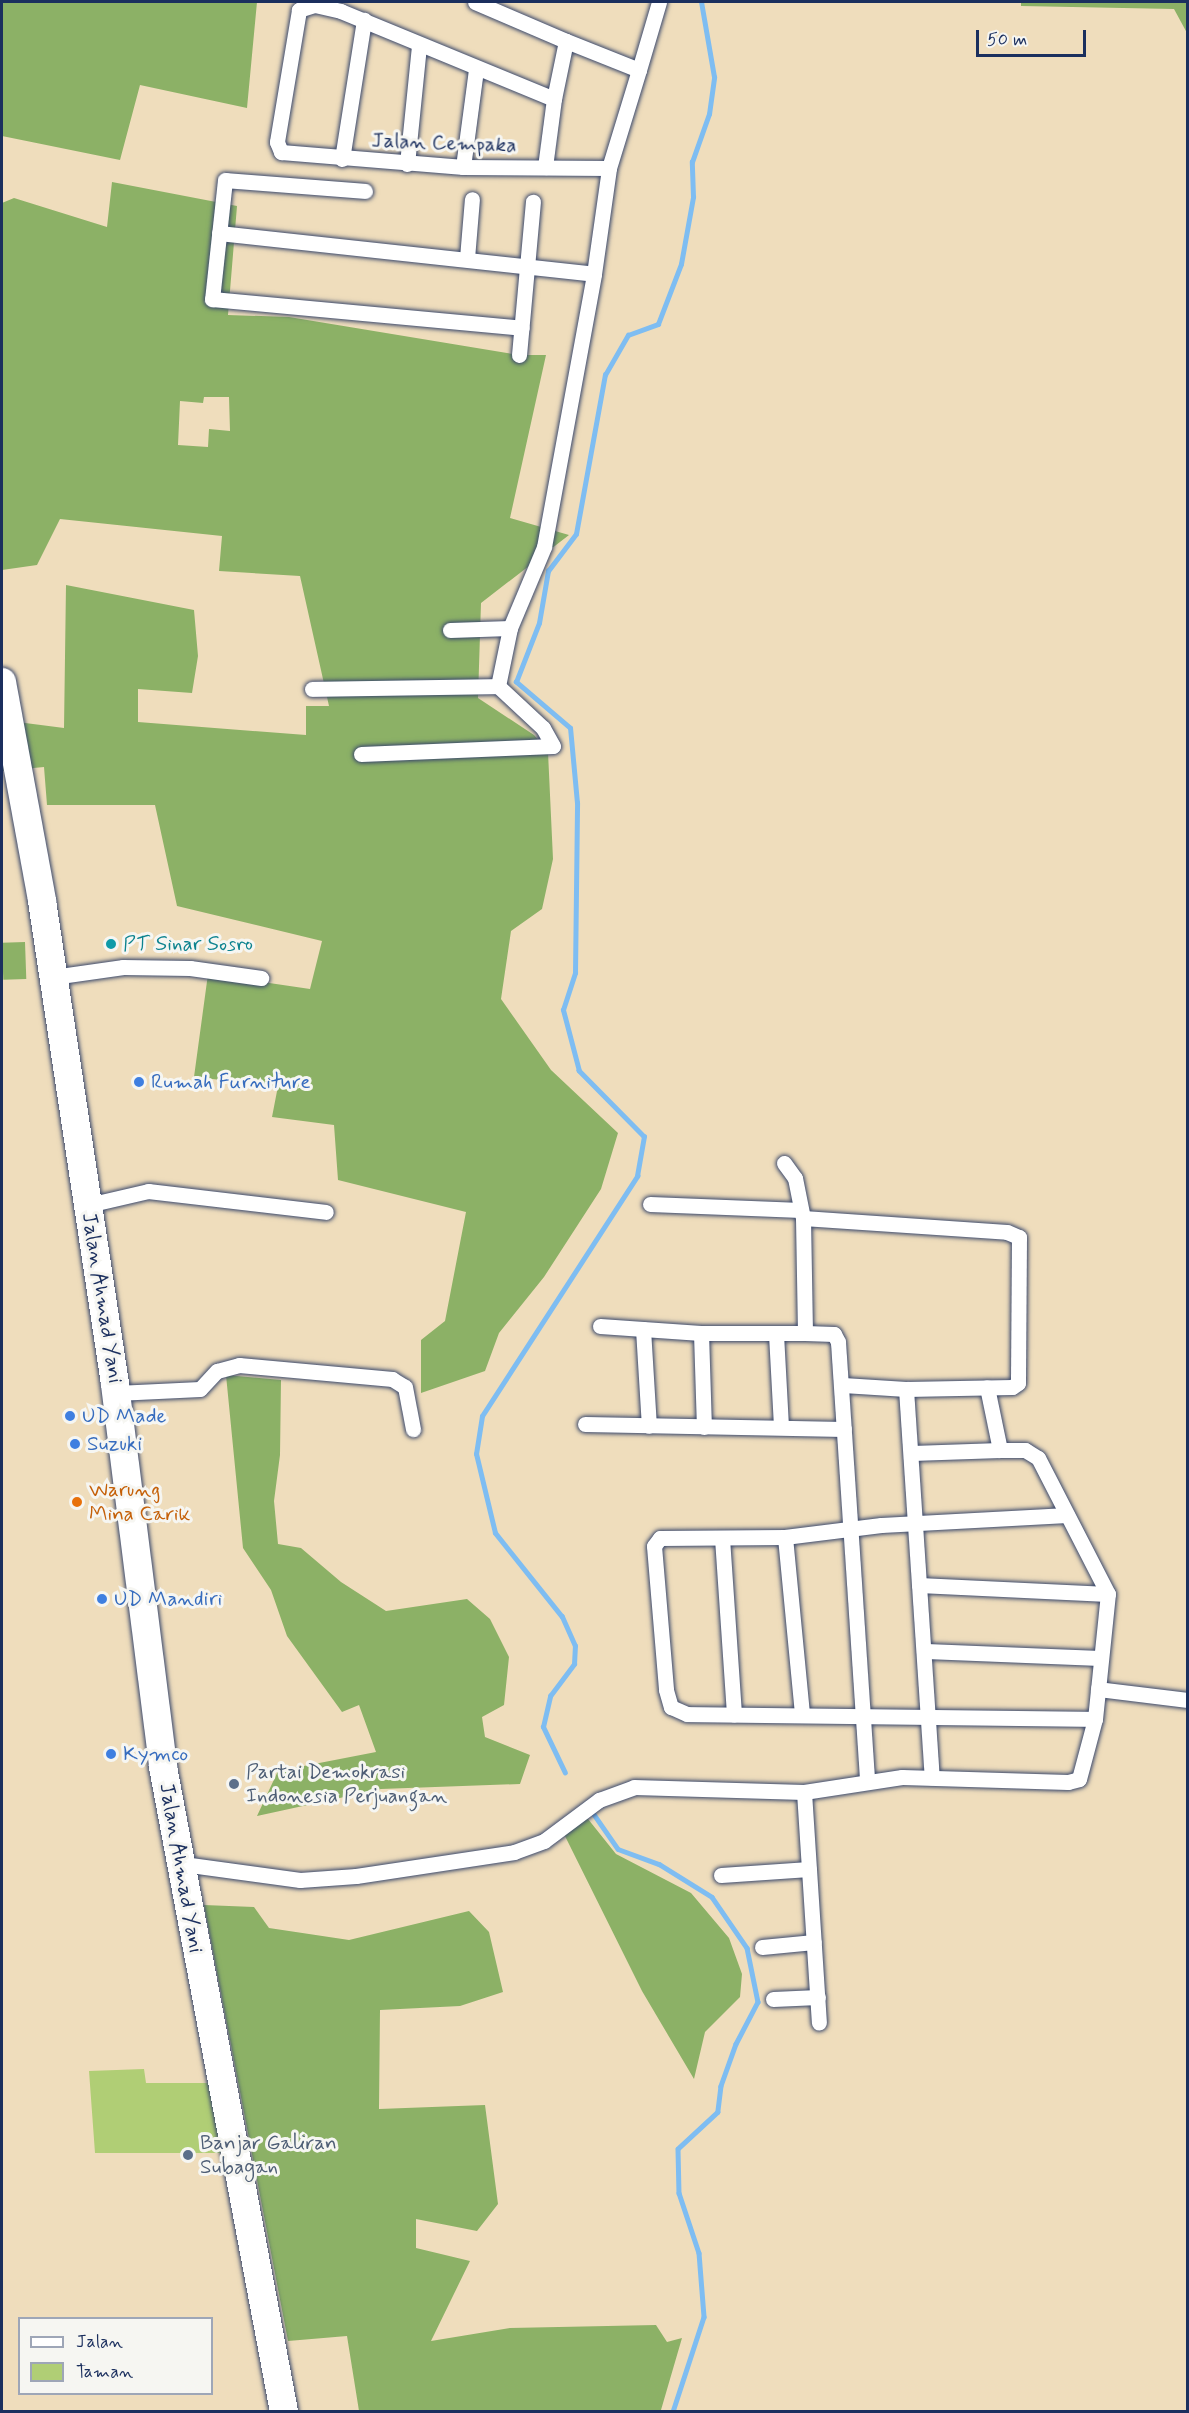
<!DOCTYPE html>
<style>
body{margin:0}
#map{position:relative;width:1189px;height:2413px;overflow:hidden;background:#efddbc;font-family:Mynerve,sans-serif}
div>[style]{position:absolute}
.green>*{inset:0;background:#b0ce75}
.forest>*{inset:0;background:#8cb166;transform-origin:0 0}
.stream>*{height:4.5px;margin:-2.25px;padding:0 2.25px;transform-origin:2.25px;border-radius:2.25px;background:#7ebdf2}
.roads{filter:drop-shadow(0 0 2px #3b496c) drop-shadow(0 0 2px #3b496c)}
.street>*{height:15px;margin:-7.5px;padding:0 7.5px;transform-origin:7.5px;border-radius:7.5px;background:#fff}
.highway>*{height:28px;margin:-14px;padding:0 14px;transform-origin:14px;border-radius:14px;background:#fff}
.dots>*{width:16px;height:16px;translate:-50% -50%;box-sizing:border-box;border:3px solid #f6f6f2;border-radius:50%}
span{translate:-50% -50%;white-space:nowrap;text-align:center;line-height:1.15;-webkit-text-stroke:6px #f6f6f2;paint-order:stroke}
.street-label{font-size:21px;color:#1b2f5e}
.culture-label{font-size:21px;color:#0d838f}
.left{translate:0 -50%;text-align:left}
.shop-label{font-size:21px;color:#366cbe}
.food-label{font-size:21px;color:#c56008}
.service-label{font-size:21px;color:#4e5e75}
.frame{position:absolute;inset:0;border:3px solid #1b2f5e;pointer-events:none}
.legend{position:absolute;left:18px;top:2317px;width:195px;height:78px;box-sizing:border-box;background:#f6f6f2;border:2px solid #9ea6b7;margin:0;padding:8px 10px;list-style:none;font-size:18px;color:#1b2f5e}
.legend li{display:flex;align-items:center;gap:12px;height:30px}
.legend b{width:30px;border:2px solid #9ea6b7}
.scale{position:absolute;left:976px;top:30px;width:110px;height:27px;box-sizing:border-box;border:3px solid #1b2f5e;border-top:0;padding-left:8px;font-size:18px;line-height:21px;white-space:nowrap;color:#1b2f5e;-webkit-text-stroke:4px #f6f6f2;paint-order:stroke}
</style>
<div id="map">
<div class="green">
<i style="clip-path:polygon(144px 2069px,146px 2083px,221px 2083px,231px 2153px,95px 2153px,89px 2071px)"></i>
</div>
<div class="forest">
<i style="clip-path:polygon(2px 2px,257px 2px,247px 108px,140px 85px,120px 160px,2px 136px)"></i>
<i style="clip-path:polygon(1021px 2px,1187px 2px,1187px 33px,1174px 9px,1021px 6px)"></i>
<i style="clip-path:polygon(evenodd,112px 182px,237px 206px,228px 315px,289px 317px,519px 355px,546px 355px,510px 518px,569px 535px,481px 603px,478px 698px,534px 735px,548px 752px,553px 859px,542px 909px,511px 931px,501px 999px,551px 1070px,618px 1133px,601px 1189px,544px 1277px,499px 1333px,485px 1371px,421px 1393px,421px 1340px,445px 1321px,466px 1212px,338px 1180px,334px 1125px,272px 1117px,278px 1086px,194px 1077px,208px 974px,310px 989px,322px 941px,177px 906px,155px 805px,47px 805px,44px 767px,2px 771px,2px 720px,64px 728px,66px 585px,194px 610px,198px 656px,192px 693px,138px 689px,138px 722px,306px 735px,306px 706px,329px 706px,300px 576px,219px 571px,222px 536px,60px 519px,37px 565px,2px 570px,2px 203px,14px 198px,107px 227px,112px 182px,204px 397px,229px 397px,230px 431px,209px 429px,208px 447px,178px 445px,180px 401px,203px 403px,204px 397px)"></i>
<i style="left:25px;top:942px;width:37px;height:23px;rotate:88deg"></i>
<i style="clip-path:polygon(226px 1375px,281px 1380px,280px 1455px,274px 1501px,278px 1544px,301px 1548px,341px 1582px,386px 1611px,467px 1599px,490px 1619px,509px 1657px,504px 1705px,482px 1717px,485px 1737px,530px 1755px,520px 1784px,381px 1789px,257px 1816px,278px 1771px,376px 1752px,359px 1705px,342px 1712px,287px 1636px,271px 1590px,243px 1548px)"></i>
<i style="clip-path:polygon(584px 1814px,616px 1854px,691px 1893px,729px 1938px,742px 1974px,740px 1997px,705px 2032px,694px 2079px,642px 1991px,561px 1828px)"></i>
<i style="clip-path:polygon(204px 1905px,254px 1907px,269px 1928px,349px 1940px,469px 1911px,489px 1932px,503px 1992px,460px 2006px,380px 2010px,379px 2109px,485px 2105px,498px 2204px,477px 2231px,416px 2219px,416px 2248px,470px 2261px,431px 2341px,510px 2328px,656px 2325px,667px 2342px,682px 2338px,661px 2410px,359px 2411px,347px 2336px,288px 2341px)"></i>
</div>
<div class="stream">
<i style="left:565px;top:1773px;width:51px;rotate:-115.6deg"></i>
<i style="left:543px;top:1727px;width:32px;rotate:-77deg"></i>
<i style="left:550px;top:1696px;width:40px;rotate:-53deg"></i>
<i style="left:574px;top:1664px;width:18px;rotate:-87deg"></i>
<i style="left:575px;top:1646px;width:32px;rotate:-114deg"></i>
<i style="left:562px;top:1617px;width:107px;rotate:-128.6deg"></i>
<i style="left:495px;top:1533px;width:81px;rotate:-103.5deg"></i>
<i style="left:476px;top:1454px;width:38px;rotate:-81deg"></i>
<i style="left:482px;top:1416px;width:286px;rotate:-57.1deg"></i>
<i style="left:637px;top:1176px;width:40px;rotate:-80deg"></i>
<i style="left:644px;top:1137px;width:93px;rotate:-134.6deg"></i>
<i style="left:579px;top:1071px;width:63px;rotate:-104.7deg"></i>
<i style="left:563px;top:1010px;width:39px;rotate:-72deg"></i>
<i style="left:575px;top:973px;width:170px;rotate:-89.3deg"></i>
<i style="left:577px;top:803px;width:75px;rotate:-95.3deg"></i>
<i style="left:570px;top:728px;width:71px;rotate:-139.6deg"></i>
<i style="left:516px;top:682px;width:63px;rotate:-68.7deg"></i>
<i style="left:539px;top:623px;width:53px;rotate:-80.2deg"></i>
<i style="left:548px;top:571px;width:46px;rotate:-52.9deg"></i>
<i style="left:576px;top:534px;width:162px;rotate:-79.7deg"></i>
<i style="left:605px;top:375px;width:46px;rotate:-60.1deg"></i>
<i style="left:628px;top:335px;width:32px;rotate:-20deg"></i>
<i style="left:658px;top:324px;width:64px;rotate:-69deg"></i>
<i style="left:681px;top:264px;width:68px;rotate:-79.8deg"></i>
<i style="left:693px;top:197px;width:35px;rotate:-92deg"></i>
<i style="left:692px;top:162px;width:51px;rotate:-70.5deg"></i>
<i style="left:709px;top:114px;width:37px;rotate:-82deg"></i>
<i style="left:714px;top:77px;width:76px;rotate:-99.8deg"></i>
<i style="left:591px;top:1810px;width:47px;rotate:55.3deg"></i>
<i style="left:618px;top:1849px;width:44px;rotate:20.1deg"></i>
<i style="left:659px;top:1864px;width:62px;rotate:31.9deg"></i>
<i style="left:712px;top:1897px;width:62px;rotate:55.5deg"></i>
<i style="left:747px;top:1948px;width:55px;rotate:78.5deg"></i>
<i style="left:758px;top:2002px;width:47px;rotate:117.6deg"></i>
<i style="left:736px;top:2044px;width:45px;rotate:109.7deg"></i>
<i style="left:721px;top:2086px;width:26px;rotate:97deg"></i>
<i style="left:718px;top:2112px;width:54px;rotate:137.2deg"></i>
<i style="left:678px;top:2149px;width:44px;rotate:88.7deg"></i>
<i style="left:679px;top:2193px;width:63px;rotate:71.6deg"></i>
<i style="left:699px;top:2253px;width:64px;rotate:85.5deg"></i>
<i style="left:704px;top:2317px;width:100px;rotate:108.1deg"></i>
</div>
<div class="roads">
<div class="street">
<i style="left:475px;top:2px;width:99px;rotate:23.2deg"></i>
<i style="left:639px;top:70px;width:71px;rotate:-73.6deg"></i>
<i style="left:342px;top:159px;width:141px;rotate:-81deg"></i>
<i style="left:407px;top:164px;width:120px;rotate:-84.2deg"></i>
<i style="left:463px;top:167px;width:98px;rotate:-82.4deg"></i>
<i style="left:545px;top:167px;width:69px;rotate:-82.5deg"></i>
<i style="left:365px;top:191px;width:140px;rotate:-175.5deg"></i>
<i style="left:225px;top:180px;width:120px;rotate:96.2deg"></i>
<i style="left:212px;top:299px;width:311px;rotate:5.3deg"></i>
<i style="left:219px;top:233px;width:377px;rotate:6.2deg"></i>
<i style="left:467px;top:258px;width:59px;rotate:-85.2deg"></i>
<i style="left:519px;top:355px;width:154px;rotate:-84.8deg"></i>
<i style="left:450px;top:630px;width:60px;rotate:-1.9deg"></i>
<i style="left:312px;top:689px;width:186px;rotate:-0.9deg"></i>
<i style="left:361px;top:754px;width:192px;rotate:-2.4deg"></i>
<i style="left:553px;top:746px;width:21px;rotate:-119deg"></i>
<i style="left:543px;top:728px;width:62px;rotate:-137deg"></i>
<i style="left:498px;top:686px;width:59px;rotate:-78.3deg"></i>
<i style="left:510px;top:628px;width:88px;rotate:-67.2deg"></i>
<i style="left:544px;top:547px;width:278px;rotate:-79.6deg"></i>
<i style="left:594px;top:274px;width:107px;rotate:-81.9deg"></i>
<i style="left:609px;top:168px;width:102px;rotate:-73deg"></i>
<i style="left:639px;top:70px;width:79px;rotate:-158.3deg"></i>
<i style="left:566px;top:41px;width:59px;rotate:101.7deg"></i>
<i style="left:554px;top:99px;width:230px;rotate:-157.6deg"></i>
<i style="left:341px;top:11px;width:28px;rotate:-167deg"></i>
<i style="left:314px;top:5px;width:16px;rotate:162deg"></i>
<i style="left:299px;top:10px;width:134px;rotate:99.5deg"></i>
<i style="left:277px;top:142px;width:11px;rotate:68deg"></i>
<i style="left:281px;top:152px;width:183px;rotate:4.7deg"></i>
<i style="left:463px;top:167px;width:146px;rotate:0.4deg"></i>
<i style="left:53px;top:977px;width:71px;rotate:-8.1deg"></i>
<i style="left:123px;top:967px;width:67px;rotate:0.9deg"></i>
<i style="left:190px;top:968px;width:72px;rotate:8deg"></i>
<i style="left:784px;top:1163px;width:19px;rotate:54deg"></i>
<i style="left:795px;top:1178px;width:41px;rotate:78.7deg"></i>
<i style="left:803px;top:1218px;width:115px;rotate:89deg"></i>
<i style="left:805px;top:1333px;width:29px;rotate:2deg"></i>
<i style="left:834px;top:1334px;width:9px;rotate:63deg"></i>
<i style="left:838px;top:1342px;width:440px;rotate:86.2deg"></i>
<i style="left:650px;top:1204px;width:151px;rotate:2.3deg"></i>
<i style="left:88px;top:1205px;width:62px;rotate:-13.1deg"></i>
<i style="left:148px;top:1191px;width:179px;rotate:6.7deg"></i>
<i style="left:803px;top:1218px;width:204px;rotate:3.9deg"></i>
<i style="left:1007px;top:1232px;width:13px;rotate:23deg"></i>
<i style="left:1019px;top:1237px;width:146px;rotate:90.4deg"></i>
<i style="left:1018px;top:1383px;width:7px;rotate:146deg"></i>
<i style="left:1012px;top:1387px;width:106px;rotate:178.9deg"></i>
<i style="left:600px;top:1326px;width:101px;rotate:4deg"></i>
<i style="left:701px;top:1333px;width:104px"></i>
<i style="left:643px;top:1329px;width:97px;rotate:86.5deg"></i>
<i style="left:701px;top:1333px;width:94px;rotate:88.2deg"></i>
<i style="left:776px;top:1334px;width:93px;rotate:86.9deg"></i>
<i style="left:843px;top:1385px;width:63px;rotate:3.6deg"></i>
<i style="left:906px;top:1389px;width:389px;rotate:86.2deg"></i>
<i style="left:116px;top:1393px;width:84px;rotate:-2.7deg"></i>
<i style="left:200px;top:1389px;width:25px;rotate:-47deg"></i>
<i style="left:217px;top:1371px;width:23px;rotate:-15deg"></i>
<i style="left:239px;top:1365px;width:154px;rotate:5.2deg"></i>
<i style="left:392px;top:1379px;width:15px;rotate:32deg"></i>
<i style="left:405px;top:1387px;width:43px;rotate:79.2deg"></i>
<i style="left:585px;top:1424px;width:259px;rotate:1.1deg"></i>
<i style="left:912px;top:1453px;width:88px;rotate:-2deg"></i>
<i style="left:1067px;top:1515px;width:186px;rotate:176.9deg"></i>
<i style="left:881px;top:1525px;width:97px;rotate:172.9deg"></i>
<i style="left:785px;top:1537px;width:125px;rotate:179.5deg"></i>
<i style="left:660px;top:1538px;width:10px;rotate:127deg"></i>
<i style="left:654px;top:1546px;width:144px;rotate:85.2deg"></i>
<i style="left:666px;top:1690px;width:18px;rotate:74deg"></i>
<i style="left:671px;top:1707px;width:17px;rotate:24deg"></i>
<i style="left:687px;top:1714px;width:408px;rotate:0.7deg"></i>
<i style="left:785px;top:1537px;width:177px;rotate:84.5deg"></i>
<i style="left:722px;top:1538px;width:177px;rotate:86.1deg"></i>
<i style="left:919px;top:1585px;width:189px;rotate:2.7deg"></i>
<i style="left:926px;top:1651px;width:174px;rotate:2.3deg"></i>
<i style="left:1098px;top:1689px;width:91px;rotate:7deg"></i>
<i style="left:804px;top:1792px;width:231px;rotate:86.3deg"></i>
<i style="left:183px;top:1864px;width:118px;rotate:7.8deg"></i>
<i style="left:300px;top:1880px;width:56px;rotate:-4.1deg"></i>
<i style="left:356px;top:1876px;width:160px;rotate:-8.6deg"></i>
<i style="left:514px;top:1852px;width:32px;rotate:-20deg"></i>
<i style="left:544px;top:1841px;width:69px;rotate:-36.7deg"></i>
<i style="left:599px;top:1800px;width:37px;rotate:-20deg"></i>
<i style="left:634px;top:1787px;width:170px;rotate:1.7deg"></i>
<i style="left:804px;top:1792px;width:99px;rotate:-8.7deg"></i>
<i style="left:902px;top:1777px;width:166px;rotate:1.7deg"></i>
<i style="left:1068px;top:1782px;width:11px;rotate:-15deg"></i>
<i style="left:1079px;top:1779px;width:62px;rotate:-75.1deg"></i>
<i style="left:1095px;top:1719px;width:126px;rotate:-84.1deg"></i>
<i style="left:1108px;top:1594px;width:153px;rotate:-117.2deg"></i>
<i style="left:1038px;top:1458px;width:15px;rotate:-148deg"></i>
<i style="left:1025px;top:1450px;width:25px;rotate:180deg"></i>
<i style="left:1000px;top:1450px;width:64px;rotate:-101.7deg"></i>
<i style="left:721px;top:1875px;width:88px;rotate:-3.9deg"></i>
<i style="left:762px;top:1947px;width:52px;rotate:-5.5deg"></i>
<i style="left:773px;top:1999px;width:45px;rotate:-2.5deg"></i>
</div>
<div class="highway">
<i style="left:2px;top:682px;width:223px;rotate:79.6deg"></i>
<i style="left:42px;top:901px;width:489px;rotate:81.4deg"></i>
<i style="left:115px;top:1385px;width:385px;rotate:82.8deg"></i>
<i style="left:163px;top:1767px;width:656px;rotate:79.37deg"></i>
</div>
</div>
<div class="dots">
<i style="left:111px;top:944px;background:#0f9aa8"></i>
<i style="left:139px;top:1082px;background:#3f7fe0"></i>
<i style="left:70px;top:1416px;background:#3f7fe0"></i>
<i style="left:75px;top:1444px;background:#3f7fe0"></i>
<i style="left:77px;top:1502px;background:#e8710a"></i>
<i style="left:102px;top:1599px;background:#3f7fe0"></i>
<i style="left:111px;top:1754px;background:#3f7fe0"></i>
<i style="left:234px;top:1784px;background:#5c6f8a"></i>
<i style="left:188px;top:2155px;background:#5c6f8a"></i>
</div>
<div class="street-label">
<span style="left:444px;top:143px;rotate:2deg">Jalan Cempaka</span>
<span style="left:102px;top:1298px;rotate:81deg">Jalan Ahmad Yani</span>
<span style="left:181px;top:1868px;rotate:80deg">Jalan Ahmad Yani</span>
</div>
<div class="culture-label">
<span class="left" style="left:123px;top:944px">PT Sinar Sosro</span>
</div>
<div class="shop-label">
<span class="left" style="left:151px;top:1082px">Rumah Furniture</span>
<span class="left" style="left:82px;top:1416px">UD Made</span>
<span class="left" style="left:87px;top:1444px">Suzuki</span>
<span class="left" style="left:114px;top:1599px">UD Mandiri</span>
<span class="left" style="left:123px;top:1754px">Kymco</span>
</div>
<div class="food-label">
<span class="left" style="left:89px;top:1502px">Warung<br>Mina Carik</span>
</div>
<div class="service-label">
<span class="left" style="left:246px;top:1784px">Partai Demokrasi<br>Indonesia Perjuangan</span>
<span class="left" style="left:200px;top:2155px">Banjar Galiran<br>Subagan</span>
</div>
<div class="frame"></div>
<ul class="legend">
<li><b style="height:8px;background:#fff"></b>Jalan</li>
<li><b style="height:16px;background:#b0ce75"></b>Taman</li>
</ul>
<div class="scale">50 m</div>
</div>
